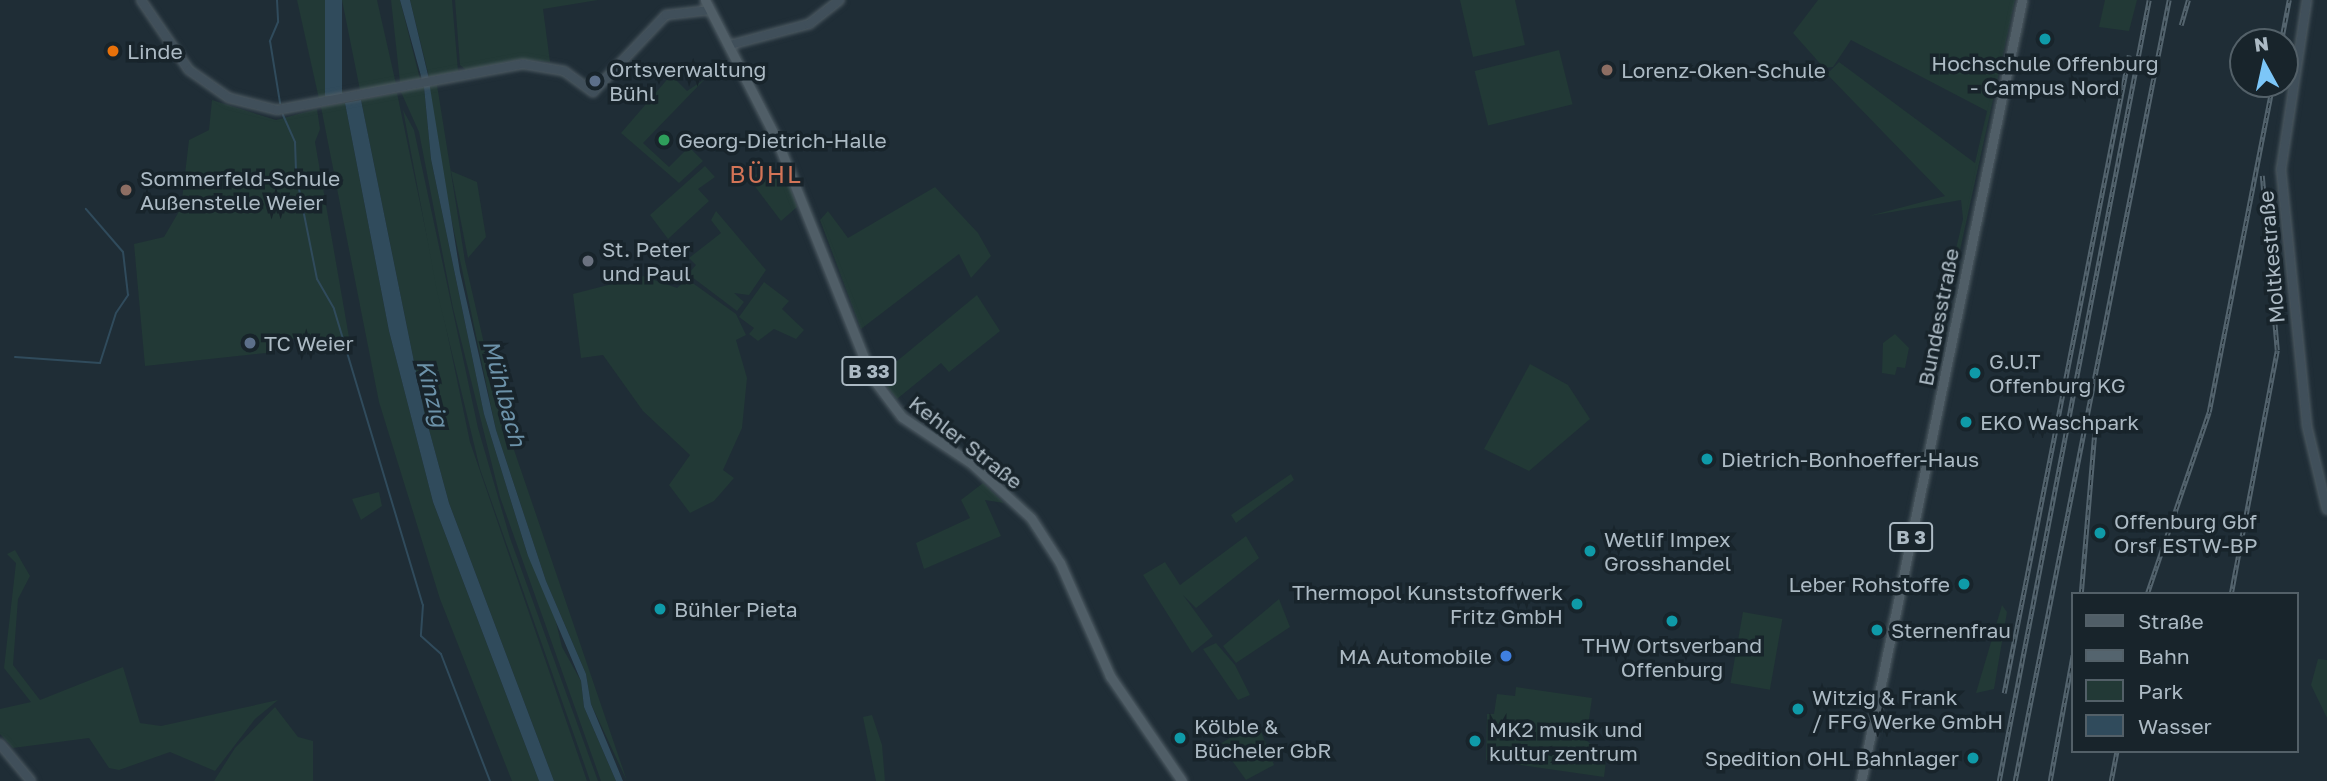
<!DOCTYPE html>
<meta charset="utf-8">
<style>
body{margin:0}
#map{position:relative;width:2327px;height:781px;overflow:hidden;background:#1f2d36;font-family:"Golos Text",sans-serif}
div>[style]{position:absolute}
.green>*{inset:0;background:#223936;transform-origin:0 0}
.water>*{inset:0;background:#304b5c;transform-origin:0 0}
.stream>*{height:2px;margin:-1px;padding:0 1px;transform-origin:1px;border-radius:1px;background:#304b5c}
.roads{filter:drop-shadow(0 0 2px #505d65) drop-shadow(0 0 2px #505d65)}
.secondary>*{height:8px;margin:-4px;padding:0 4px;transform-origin:4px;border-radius:4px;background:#404f5a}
.primary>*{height:9px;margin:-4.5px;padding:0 4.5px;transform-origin:4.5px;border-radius:4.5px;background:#505e67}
.rail>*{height:4.5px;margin-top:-2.25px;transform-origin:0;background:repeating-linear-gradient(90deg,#18242b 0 5px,#54646e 0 10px);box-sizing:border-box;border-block:2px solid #54646e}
.dots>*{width:19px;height:19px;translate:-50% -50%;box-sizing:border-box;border:4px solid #18242b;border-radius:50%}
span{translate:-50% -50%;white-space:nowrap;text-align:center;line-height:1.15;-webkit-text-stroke:7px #18242b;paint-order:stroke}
.shield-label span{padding:2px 5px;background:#18242b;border:2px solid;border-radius:5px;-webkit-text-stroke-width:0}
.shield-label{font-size:19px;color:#acbac4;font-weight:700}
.poi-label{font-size:21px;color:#acbac4}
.left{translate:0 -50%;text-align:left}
.right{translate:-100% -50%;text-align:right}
.street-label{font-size:21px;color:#acbac4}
.water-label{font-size:23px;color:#6c92a9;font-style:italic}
.quarter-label{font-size:24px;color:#d37457;letter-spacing:2px}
.legend{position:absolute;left:2071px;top:592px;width:228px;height:161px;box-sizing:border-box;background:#18242b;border:2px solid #536068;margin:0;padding:9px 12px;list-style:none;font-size:21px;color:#acbac4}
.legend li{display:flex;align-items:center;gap:14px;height:35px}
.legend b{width:35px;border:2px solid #536068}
.north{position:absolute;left:2229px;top:28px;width:70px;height:70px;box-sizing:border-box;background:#18242b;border:2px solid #536068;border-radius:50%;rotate:352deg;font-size:19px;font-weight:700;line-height:28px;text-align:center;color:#acbac4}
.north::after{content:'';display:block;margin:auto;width:24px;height:32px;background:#7cc6f8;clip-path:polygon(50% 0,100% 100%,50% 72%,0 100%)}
</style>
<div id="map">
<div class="green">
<i style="clip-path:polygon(297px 0,325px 0,343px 94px,319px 99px)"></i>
<i style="clip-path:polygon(342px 0,377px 0,396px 84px,360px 90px)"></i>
<i style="clip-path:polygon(391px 0,400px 0,420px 79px,400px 82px)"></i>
<i style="clip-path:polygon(410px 0,452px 0,458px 71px,429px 77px)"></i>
<i style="clip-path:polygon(455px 0,598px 0,543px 9px,550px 62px,520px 59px,466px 70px,460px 65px)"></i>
<i style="clip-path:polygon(1460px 0,1515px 0,1525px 45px,1473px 57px)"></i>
<i style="clip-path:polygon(1818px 0,2015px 0,1941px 336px,1936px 335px,1963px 219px,1961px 200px,1869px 216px,1945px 196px,1823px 70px,1830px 71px,1839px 62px,1975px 163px,1987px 111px,1851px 40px,1833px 67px,1824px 68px,1793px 33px)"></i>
<i style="clip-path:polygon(2105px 0,2137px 0,2129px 31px,2099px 27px)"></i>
<i style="left:1559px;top:50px;width:56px;height:87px;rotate:76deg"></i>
<i style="clip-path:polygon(671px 75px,687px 91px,705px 79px,643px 143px,669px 167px,689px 147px,703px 161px,679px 183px,621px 133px)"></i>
<i style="clip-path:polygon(437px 85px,465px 261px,497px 400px,627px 781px,591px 704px,586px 674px,546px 581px,496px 430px,438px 156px,429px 86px)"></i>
<i style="clip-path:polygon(424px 87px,431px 159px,484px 414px,528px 556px,551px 601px,562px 647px,581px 681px,584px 707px,616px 781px,601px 781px,500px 497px,453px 308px,419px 132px,401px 92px)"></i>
<i style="clip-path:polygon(397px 93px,470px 442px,587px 781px,554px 781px,449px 503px,424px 411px,361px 100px)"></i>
<i style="clip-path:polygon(212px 100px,276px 120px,317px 109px,320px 129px,315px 142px,350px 343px,318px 347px,317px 336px,274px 341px,275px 352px,145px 366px,134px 244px,164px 237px,181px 208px,189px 140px,209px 130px)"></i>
<i style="clip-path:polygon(345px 103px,389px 331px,433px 502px,539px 781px,512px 781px,440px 599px,379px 402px,321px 107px)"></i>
<i style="clip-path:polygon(403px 110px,414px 130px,478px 428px,510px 538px,598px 781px,590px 781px,586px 769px,480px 469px,437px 291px)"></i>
<i style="clip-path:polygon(705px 166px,715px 177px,698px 189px,709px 201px,668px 239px,650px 215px)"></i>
<i style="clip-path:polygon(784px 168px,797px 207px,781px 221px,750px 180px,760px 171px,765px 179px)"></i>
<i style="clip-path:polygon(451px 171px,477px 182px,486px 237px,468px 258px)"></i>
<i style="clip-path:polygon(935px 187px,978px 233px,991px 256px,971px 278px,959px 254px,861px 329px,820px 220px,828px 211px,848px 238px)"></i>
<i style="clip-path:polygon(716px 211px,766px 270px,749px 295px,734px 293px,744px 302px,737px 311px,688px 274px,696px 265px,689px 258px,721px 233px,711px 220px)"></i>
<i style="clip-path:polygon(643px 276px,677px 288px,687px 279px,736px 314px,746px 335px,736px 340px,747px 378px,742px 428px,723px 470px,734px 478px,714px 501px,690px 513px,669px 485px,690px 455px,643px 411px,603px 355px,581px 358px,573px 294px)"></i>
<i style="clip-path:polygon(764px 282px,789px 301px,782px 309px,804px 330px,796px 339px,774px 329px,758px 341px,749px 334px,754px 328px,739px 317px)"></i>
<i style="clip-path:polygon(977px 295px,1000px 331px,949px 372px,941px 363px,897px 399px,879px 376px)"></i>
<i style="clip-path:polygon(1895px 334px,1909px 348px,1905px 368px,1897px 367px,1895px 375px,1882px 373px,1883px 343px)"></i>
<i style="clip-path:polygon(1530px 364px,1568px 385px,1590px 419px,1529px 471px,1484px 449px)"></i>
<i style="clip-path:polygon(1291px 474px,1294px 480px,1236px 523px,1231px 515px)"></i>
<i style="clip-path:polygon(983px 483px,1004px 503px,985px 500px,1001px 536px,924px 569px,916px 543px,970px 518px,961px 500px)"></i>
<i style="clip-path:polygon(379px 492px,382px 506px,361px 520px,352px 499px)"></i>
<i style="clip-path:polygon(1246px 536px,1259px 558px,1196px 608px,1183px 595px,1213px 636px,1192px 653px,1143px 575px,1165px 562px,1180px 585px)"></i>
<i style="clip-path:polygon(15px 550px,30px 576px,18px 599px,13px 665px,40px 700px,123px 667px,140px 723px,161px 726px,278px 700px,255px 719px,215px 771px,170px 752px,119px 770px,109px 768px,89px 738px,13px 748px,0 734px,0 709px,31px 702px,4px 668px,16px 563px,7px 554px)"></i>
<i style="clip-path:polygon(1279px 599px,1290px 627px,1236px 663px,1223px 646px)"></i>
<i style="clip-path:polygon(2002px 605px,2007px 612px,1994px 689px,1976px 693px)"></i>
<i style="left:1743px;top:612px;width:40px;height:72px;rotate:10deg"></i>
<i style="clip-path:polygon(1216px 643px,1235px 665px,1250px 695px,1238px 700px,1203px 649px)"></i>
<i style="clip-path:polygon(2318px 659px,2327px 660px,2327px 718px,2311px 685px)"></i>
<i style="clip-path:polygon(1516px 687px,1592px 698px,1586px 740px,1598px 750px,1598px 760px,1606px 761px,1604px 777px,1486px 760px,1487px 714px,1494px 714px,1497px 694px,1515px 696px)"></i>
<i style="clip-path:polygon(275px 707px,298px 737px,313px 741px,313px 781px,214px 781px,235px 748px)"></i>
<i style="clip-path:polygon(872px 715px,882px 745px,885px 781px,876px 781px,863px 717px)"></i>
<i style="clip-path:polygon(1257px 721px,1274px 765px,1246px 780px,1220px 744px)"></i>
</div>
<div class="water">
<i style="left:325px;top:0;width:17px;height:96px"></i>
<i style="clip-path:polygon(400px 0,410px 0,428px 75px,460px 272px,496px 430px,546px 581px,586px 674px,591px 704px,623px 781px,616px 781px,584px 707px,581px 681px,528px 556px,484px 414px,431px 159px,424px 87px)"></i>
<i style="clip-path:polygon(361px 100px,424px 411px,449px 503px,554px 781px,539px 781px,433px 502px,389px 331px,345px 103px)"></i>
</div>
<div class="stream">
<i style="left:277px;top:0;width:22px;rotate:87deg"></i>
<i style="left:278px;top:22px;width:21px;rotate:113deg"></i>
<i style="left:270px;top:41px;width:63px;rotate:80.8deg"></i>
<i style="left:283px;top:115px;width:30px;rotate:66deg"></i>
<i style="left:295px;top:142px;width:32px;rotate:88deg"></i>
<i style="left:296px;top:174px;width:107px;rotate:78.7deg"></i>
<i style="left:317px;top:279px;width:34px;rotate:60deg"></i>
<i style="left:334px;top:309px;width:309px;rotate:73.3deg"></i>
<i style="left:423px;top:605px;width:31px;rotate:94deg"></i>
<i style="left:421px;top:636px;width:27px;rotate:42deg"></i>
<i style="left:441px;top:654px;width:136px;rotate:68.9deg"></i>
<i style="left:15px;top:357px;width:85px;rotate:4deg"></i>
<i style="left:100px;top:363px;width:52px;rotate:-72.3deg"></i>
<i style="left:116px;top:313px;width:22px;rotate:-56deg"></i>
<i style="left:128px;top:295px;width:43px;rotate:-96.6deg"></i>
<i style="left:123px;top:252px;width:57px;rotate:-130.7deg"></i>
</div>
<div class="roads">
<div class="secondary">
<i style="left:141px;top:0;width:85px;rotate:55.6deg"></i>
<i style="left:189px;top:70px;width:49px;rotate:35deg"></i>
<i style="left:229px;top:98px;width:49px;rotate:14deg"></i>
<i style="left:277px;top:110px;width:250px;rotate:-10.6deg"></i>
<i style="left:523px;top:64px;width:42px;rotate:9.7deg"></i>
<i style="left:564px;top:71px;width:36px;rotate:36deg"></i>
<i style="left:593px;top:92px;width:106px;rotate:-46.5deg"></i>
<i style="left:666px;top:15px;width:45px;rotate:-6.3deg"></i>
<i style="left:2307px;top:0;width:171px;rotate:98.7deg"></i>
<i style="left:2281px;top:169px;width:258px;rotate:84.2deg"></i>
<i style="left:2307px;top:426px;width:86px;rotate:76.6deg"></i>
<i style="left:730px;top:45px;width:82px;rotate:-14.9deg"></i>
<i style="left:809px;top:24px;width:39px;rotate:-38deg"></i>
<i style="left:0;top:744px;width:48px;rotate:50deg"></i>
</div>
<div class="primary">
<i style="left:705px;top:0;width:155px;rotate:62.8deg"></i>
<i style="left:776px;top:138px;width:256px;rotate:68.2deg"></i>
<i style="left:871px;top:376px;width:51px;rotate:52.9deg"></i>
<i style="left:902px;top:417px;width:83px;rotate:33.7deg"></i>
<i style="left:971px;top:463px;width:81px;rotate:42.5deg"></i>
<i style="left:1031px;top:518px;width:54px;rotate:57.2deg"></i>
<i style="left:1060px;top:563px;width:124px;rotate:66.1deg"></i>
<i style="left:1110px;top:676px;width:127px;rotate:55.6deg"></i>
<i style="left:1861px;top:781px;width:797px;rotate:-78.35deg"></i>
</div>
</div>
<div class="rail">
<i style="left:2181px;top:25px;width:26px;rotate:-74deg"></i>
<i style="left:2281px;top:42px;width:43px;rotate:-79.2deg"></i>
<i style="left:2081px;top:594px;width:179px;rotate:-85.2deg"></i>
<i style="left:2147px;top:594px;width:192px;rotate:-71.2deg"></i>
<i style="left:2209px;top:412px;width:334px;rotate:-79deg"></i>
<i style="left:2231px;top:594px;width:248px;rotate:-79.3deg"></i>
<i style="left:2277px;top:350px;width:175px;rotate:-94.9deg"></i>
<i style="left:2004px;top:693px;width:650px;rotate:-78.91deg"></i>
<i style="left:1999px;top:781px;width:795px;rotate:-79.13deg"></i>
<i style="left:2015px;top:781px;width:796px;rotate:-78.85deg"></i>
<i style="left:2050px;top:781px;width:128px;rotate:-79.7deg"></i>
<i style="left:2111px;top:781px;width:31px;rotate:-79deg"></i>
</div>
<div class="dots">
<i style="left:2045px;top:39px;background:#0f9aa8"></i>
<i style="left:113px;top:51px;background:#e8710a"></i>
<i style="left:1607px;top:70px;background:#8d6e63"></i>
<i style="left:595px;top:81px;background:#5c6f8a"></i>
<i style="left:664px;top:140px;background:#2e9e5b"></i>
<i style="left:126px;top:190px;background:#8d6e63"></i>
<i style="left:588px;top:261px;background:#6b7280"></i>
<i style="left:250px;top:343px;background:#5c6f8a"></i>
<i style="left:1975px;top:373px;background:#0f9aa8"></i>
<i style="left:1966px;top:422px;background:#0f9aa8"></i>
<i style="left:1707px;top:459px;background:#0f9aa8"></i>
<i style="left:2100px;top:533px;background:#0f9aa8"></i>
<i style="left:1590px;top:551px;background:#0f9aa8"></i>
<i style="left:1964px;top:584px;background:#0f9aa8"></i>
<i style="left:1577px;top:604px;background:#0f9aa8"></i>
<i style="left:660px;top:609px;background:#0f9aa8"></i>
<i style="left:1672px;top:621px;background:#0f9aa8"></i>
<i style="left:1877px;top:630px;background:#0f9aa8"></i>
<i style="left:1506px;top:656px;background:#3f7fe0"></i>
<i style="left:1798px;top:709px;background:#0f9aa8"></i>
<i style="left:1180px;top:738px;background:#0f9aa8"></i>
<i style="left:1475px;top:741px;background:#0f9aa8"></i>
<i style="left:1973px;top:758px;background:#0f9aa8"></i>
</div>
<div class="shield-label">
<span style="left:869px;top:371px">B 33</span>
<span style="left:1911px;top:537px">B 3</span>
</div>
<div class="poi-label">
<span class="left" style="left:127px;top:51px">Linde</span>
<span style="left:2045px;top:75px">Hochschule Offenburg<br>- Campus Nord</span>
<span class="left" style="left:609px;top:81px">Ortsverwaltung<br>Bühl</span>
<span class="left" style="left:1621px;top:70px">Lorenz-Oken-Schule</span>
<span class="left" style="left:678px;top:140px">Georg-Dietrich-Halle</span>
<span class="left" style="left:140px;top:190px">Sommerfeld-Schule<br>Außenstelle Weier</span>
<span class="left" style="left:602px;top:261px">St. Peter<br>und Paul</span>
<span class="left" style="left:264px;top:343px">TC Weier</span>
<span class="left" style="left:1989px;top:373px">G.U.T<br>Offenburg KG</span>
<span class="left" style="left:1980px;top:422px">EKO Waschpark</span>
<span class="left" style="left:1721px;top:459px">Dietrich-Bonhoeffer-Haus</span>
<span class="left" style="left:2114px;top:533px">Offenburg Gbf<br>Orsf ESTW-BP</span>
<span class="left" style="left:1604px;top:551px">Wetlif Impex<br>Grosshandel</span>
<span class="right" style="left:1950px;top:584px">Leber Rohstoffe</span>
<span class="right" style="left:1563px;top:604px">Thermopol Kunststoffwerk<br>Fritz GmbH</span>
<span class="left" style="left:674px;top:609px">Bühler Pieta</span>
<span class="left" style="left:1891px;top:630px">Sternenfrau</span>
<span style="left:1672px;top:657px">THW Ortsverband<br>Offenburg</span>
<span class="right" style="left:1492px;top:656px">MA Automobile</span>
<span class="left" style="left:1812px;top:709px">Witzig &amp; Frank<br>/ FFG Werke GmbH</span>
<span class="left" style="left:1194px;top:738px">Kölble &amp;<br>Bücheler GbR</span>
<span class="left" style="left:1489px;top:741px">MK2 musik und<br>kultur zentrum</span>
<span class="right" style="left:1959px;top:758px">Spedition OHL Bahnlager</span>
</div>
<div class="street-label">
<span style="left:2271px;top:257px;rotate:-95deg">Moltkestraße</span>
<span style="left:1938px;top:317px;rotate:-79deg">Bundesstraße</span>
<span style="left:966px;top:442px;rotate:38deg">Kehler Straße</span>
</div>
<div class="water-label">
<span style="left:433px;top:393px;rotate:76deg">Kinzig</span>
<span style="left:505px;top:393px;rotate:75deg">Mühlbach</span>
</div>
<div class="quarter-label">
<span style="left:766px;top:174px">BÜHL</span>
</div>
<ul class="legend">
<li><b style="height:9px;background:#505e67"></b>Straße</li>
<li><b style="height:9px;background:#54646e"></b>Bahn</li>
<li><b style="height:19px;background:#223936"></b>Park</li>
<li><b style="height:19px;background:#304b5c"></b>Wasser</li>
</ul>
<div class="north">N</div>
</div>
